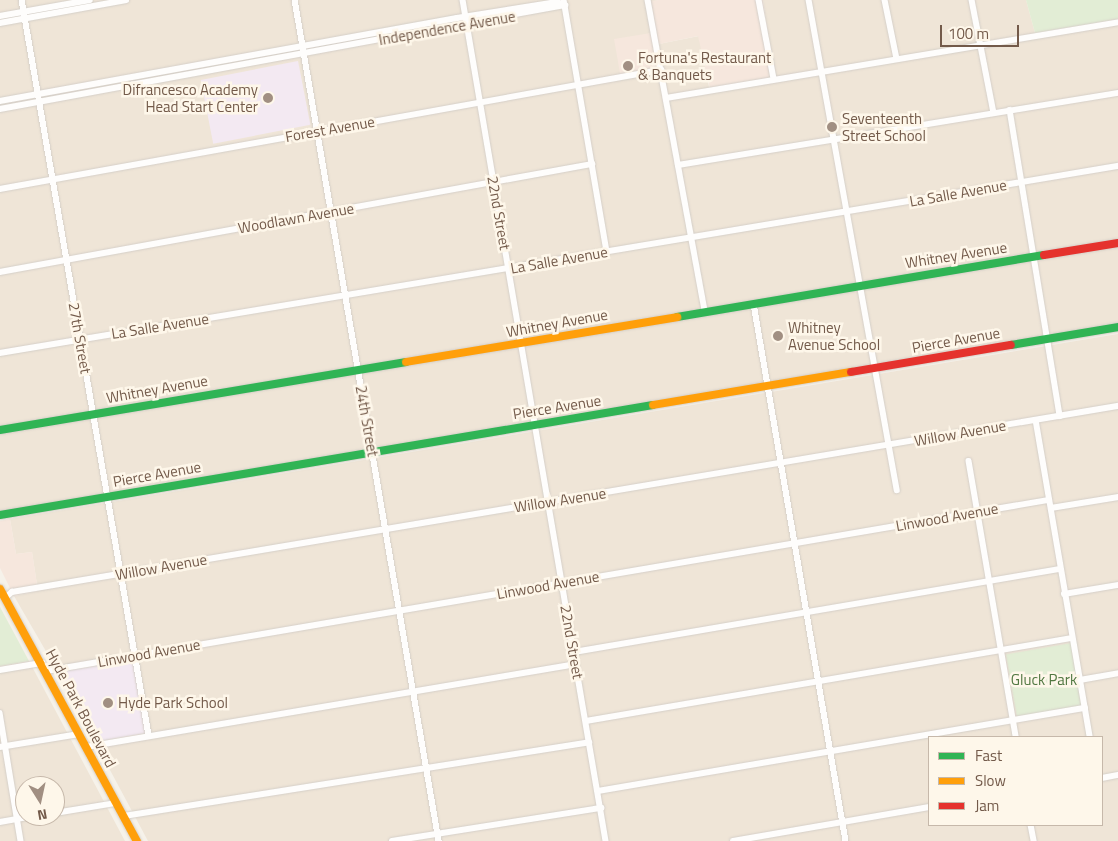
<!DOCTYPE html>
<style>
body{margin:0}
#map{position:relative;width:1118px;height:841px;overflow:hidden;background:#f6f2ea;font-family:"Titillium Web",sans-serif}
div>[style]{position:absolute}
.residential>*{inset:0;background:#efe5d7}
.commercial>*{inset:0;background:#f6e7dd}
.education>*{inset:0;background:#f3e9f2;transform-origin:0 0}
.green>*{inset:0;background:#e2edd5;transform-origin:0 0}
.roads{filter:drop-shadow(0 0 1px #d5cfc8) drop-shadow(0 0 1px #d5cfc8)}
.street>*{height:5.5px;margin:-2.75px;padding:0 2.75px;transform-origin:2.75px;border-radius:2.75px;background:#fefdfc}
.fast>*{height:8px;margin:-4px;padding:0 4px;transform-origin:4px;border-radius:4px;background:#30b455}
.slow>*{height:8px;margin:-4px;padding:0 4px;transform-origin:4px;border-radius:4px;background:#ff9f0a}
.jam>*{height:8px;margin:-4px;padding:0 4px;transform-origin:4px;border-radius:4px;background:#e5322d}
.dots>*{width:14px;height:14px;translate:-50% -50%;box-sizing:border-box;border:2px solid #fef7ea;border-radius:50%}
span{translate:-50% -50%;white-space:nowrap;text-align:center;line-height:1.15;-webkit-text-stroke:5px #fef7ea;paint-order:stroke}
.street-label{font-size:15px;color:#735a4a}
.poi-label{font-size:15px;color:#735a4a}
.left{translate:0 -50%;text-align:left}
.right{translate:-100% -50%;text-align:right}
.park-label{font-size:15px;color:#517842}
.legend{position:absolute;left:928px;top:736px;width:175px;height:90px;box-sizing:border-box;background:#fef7ea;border:1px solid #c6b8aa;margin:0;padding:6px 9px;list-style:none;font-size:15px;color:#735a4a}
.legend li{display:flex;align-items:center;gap:10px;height:25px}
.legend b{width:25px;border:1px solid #c6b8aa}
.north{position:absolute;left:15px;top:776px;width:50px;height:50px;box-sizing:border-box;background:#fef7ea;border:1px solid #c6b8aa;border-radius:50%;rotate:170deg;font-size:14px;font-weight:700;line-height:20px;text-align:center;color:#735a4a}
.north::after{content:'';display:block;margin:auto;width:18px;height:22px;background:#a18f82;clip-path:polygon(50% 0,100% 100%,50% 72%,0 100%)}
.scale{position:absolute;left:940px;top:25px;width:79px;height:22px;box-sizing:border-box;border:2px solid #735a4a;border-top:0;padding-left:6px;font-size:15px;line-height:18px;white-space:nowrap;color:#735a4a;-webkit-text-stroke:4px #fef7ea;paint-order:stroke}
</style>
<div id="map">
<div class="residential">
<i style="clip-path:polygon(0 0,659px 0,646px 3px,664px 71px,659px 44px,699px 36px,710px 92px,775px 82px,763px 0,1026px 0,1035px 33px,1118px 19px,1118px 324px,0 512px)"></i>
<i style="clip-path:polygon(evenodd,1118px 334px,1118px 841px,148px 841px,95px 742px,146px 733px,133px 660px,58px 672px,14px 596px,38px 591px,32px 552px,16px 554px,10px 519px,1118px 334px,929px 737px,1102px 737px,1102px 825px,929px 825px,929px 737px)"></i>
<i style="clip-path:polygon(evenodd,29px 661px,125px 841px,0 841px,0 666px,29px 661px,25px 786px,55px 786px,55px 816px,25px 816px,25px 786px)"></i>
</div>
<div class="commercial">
<i style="clip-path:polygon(659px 0,763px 0,775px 82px,711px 93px,698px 36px,659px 44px,664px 71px,621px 79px,614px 39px,651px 33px,646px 2px)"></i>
<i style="clip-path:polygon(10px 519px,16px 554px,32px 552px,38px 591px,14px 596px,0 568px,0 521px)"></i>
</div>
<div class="education">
<i style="left:298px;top:61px;width:65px;height:99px;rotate:79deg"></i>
<i style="clip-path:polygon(133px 660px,146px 733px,95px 742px,58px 672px)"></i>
</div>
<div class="green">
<i style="clip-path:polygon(1026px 0,1118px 0,1118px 19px,1035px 33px)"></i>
<i style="clip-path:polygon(0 607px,29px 661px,0 666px)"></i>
<i style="left:1071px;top:643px;width:65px;height:66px;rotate:80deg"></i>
</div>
<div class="roads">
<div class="street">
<i style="left:22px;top:0;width:746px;rotate:80.2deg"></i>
<i style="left:295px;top:0;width:853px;rotate:80.28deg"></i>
<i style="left:463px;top:0;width:853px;rotate:80.35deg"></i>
<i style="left:564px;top:0;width:255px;rotate:80.3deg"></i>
<i style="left:648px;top:0;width:316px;rotate:79.6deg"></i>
<i style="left:759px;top:0;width:80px;rotate:79.2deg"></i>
<i style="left:809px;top:0;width:498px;rotate:79.8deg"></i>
<i style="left:885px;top:0;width:60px;rotate:78.5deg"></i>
<i style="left:972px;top:0;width:115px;rotate:79deg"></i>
<i style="left:0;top:16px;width:91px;rotate:-10.1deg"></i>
<i style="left:0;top:23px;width:128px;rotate:-10.3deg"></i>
<i style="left:666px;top:98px;width:458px;rotate:-9.5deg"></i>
<i style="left:0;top:101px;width:464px;rotate:-10.3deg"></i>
<i style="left:457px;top:18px;width:101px;rotate:-9.1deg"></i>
<i style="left:557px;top:2px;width:9px;rotate:21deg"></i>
<i style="left:0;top:109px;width:574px;rotate:-10.43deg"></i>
<i style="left:1010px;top:110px;width:310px;rotate:80.7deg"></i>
<i style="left:678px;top:165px;width:446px;rotate:-9.3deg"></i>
<i style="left:0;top:189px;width:672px;rotate:-10.21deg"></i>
<i style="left:0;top:272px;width:602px;rotate:-10.34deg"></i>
<i style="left:754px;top:304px;width:545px;rotate:80.28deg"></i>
<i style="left:0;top:353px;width:1134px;rotate:-9.5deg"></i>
<i style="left:1036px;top:420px;width:322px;rotate:80.3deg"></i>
<i style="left:969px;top:461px;width:280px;rotate:80.3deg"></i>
<i style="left:1051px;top:508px;width:68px;rotate:-9.3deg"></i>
<i style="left:1064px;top:594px;width:55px;rotate:-9.5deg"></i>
<i style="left:5px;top:598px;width:9px;rotate:-41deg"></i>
<i style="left:12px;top:592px;width:1122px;rotate:-9.55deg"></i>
<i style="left:574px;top:652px;width:493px;rotate:-9.7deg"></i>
<i style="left:0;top:670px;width:43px;rotate:-9.5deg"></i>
<i style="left:46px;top:671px;width:1017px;rotate:-9.68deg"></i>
<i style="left:1080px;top:680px;width:39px;rotate:-10deg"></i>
<i style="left:0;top:713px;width:130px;rotate:80.7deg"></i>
<i style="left:586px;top:721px;width:493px;rotate:-9.7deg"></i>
<i style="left:0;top:747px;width:80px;rotate:-9.3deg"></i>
<i style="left:86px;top:747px;width:497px;rotate:-9.6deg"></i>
<i style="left:1102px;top:778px;width:16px;rotate:-11deg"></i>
<i style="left:598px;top:791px;width:494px;rotate:-9.7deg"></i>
<i style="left:55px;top:813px;width:62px;rotate:-9.3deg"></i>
<i style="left:124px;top:816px;width:471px;rotate:-9deg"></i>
<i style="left:0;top:822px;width:36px;rotate:-10deg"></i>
<i style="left:1031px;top:825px;width:16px;rotate:79deg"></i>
<i style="left:392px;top:841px;width:212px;rotate:-9deg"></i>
<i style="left:733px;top:841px;width:199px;rotate:-9.8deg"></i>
</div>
<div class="fast">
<i style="left:677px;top:317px;width:372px;rotate:-9.6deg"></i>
<i style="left:1011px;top:345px;width:109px;rotate:-9.5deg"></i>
<i style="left:0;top:430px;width:412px;rotate:-9.5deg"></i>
<i style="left:0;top:515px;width:662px;rotate:-9.56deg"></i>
</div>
<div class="slow">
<i style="left:406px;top:362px;width:275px;rotate:-9.4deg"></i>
<i style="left:653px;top:405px;width:201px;rotate:-9.5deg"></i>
<i style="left:0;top:589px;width:287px;rotate:61.5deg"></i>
</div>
<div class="jam">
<i style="left:1044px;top:255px;width:75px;rotate:-9.2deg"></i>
<i style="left:851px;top:372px;width:162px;rotate:-9.6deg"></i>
</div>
</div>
<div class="dots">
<i style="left:628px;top:66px;background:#a18f82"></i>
<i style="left:268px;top:98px;background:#a18f82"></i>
<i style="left:832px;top:127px;background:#a18f82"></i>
<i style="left:778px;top:336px;background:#a18f82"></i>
<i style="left:108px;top:703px;background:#a18f82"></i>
</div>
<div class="street-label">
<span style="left:447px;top:28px;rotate:-10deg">Independence Avenue</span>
<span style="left:330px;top:129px;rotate:-10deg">Forest Avenue</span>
<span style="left:958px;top:193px;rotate:-10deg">La Salle Avenue</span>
<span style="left:499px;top:213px;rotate:80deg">22nd Street</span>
<span style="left:296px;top:218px;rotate:-10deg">Woodlawn Avenue</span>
<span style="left:956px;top:255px;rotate:-9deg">Whitney Avenue</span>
<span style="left:559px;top:260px;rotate:-10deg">La Salle Avenue</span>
<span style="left:557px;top:323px;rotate:-10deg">Whitney Avenue</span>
<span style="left:160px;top:326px;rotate:-9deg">La Salle Avenue</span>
<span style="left:80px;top:338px;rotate:80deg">27th Street</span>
<span style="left:956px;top:340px;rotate:-10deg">Pierce Avenue</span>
<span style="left:157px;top:389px;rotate:-10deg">Whitney Avenue</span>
<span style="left:557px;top:407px;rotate:-9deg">Pierce Avenue</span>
<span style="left:367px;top:421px;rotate:80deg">24th Street</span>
<span style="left:960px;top:433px;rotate:-10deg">Willow Avenue</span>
<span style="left:157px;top:474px;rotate:-10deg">Pierce Avenue</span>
<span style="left:560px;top:500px;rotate:-9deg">Willow Avenue</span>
<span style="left:947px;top:517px;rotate:-10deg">Linwood Avenue</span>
<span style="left:161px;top:567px;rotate:-10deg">Willow Avenue</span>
<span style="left:548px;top:585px;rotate:-10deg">Linwood Avenue</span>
<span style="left:572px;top:642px;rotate:80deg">22nd Street</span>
<span style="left:149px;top:653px;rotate:-10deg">Linwood Avenue</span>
<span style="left:81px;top:708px;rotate:62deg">Hyde Park Boulevard</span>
</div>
<div class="poi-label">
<span class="left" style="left:638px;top:66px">Fortuna's Restaurant<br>&amp; Banquets</span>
<span class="right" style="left:258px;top:98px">Difrancesco Academy<br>Head Start Center</span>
<span class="left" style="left:842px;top:127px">Seventeenth<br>Street School</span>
<span class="left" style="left:788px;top:336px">Whitney<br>Avenue School</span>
<span class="left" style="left:118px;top:703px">Hyde Park School</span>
</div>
<div class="park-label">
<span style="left:1044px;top:680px">Gluck Park</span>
</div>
<ul class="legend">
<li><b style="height:6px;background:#30b455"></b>Fast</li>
<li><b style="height:6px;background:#ff9f0a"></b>Slow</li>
<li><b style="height:6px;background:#e5322d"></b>Jam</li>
</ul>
<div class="north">N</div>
<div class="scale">100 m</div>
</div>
